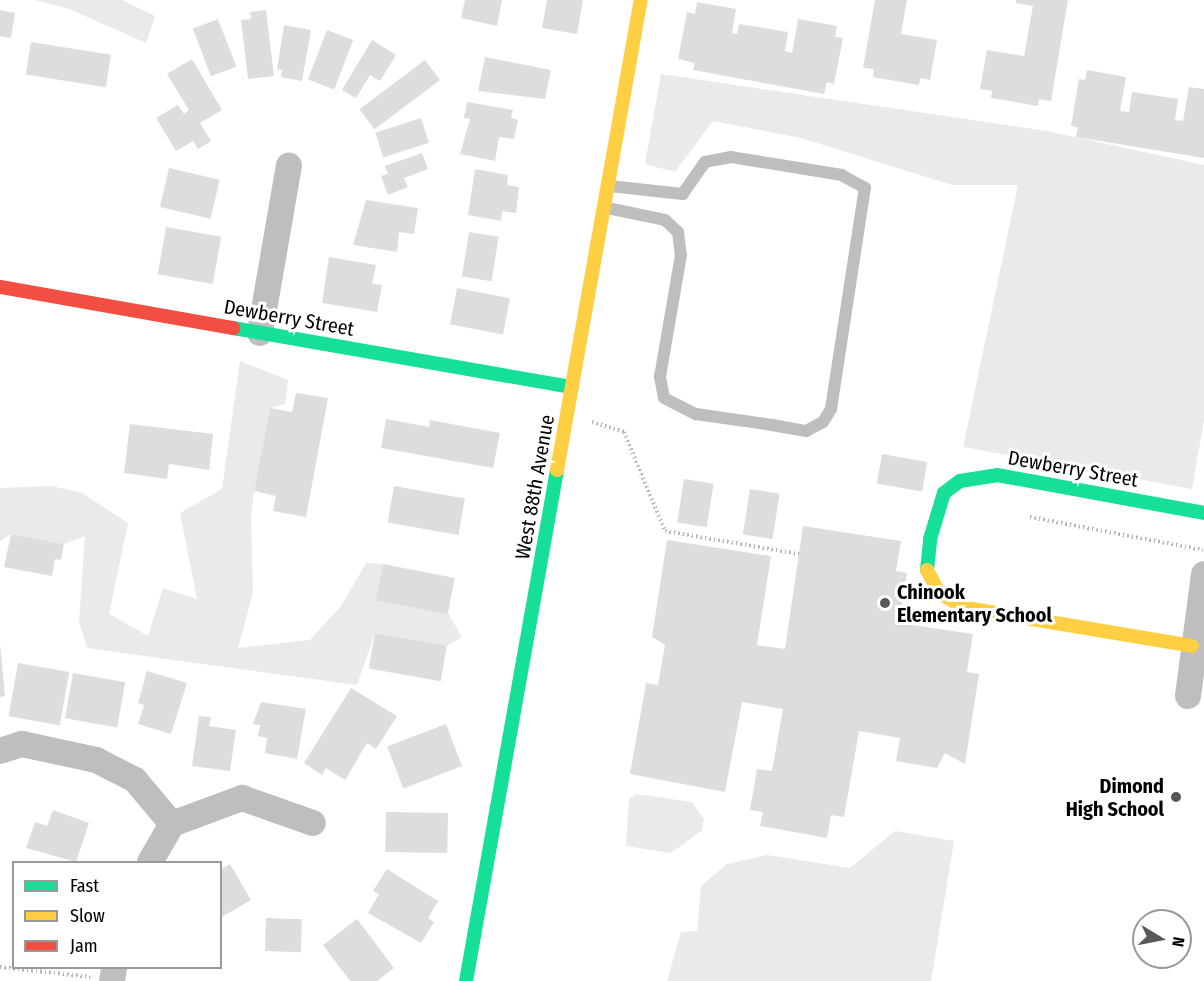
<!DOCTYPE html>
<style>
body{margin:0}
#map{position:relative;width:1204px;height:981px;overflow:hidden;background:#fff;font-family:"Fira Sans Condensed",sans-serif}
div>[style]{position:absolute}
.green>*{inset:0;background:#eaeaea}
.building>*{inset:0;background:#ddd;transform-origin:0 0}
.path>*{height:4px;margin-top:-2px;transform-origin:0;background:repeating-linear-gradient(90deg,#b8b8b8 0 1.5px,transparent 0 4.5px)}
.lane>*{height:12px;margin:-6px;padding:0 6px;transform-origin:6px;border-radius:6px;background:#bebebe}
.street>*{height:26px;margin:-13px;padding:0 13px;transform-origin:13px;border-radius:13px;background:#bebebe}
.fast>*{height:14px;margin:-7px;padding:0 7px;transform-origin:7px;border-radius:7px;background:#16e098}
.slow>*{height:14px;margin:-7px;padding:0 7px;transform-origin:7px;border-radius:7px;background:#ffcf43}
.jam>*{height:14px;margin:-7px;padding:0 7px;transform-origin:7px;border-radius:7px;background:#f24e42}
.dots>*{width:16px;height:16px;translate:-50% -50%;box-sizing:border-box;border:3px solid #fff;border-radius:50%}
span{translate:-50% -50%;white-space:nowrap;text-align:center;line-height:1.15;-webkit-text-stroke:6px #fff;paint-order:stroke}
.street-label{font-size:20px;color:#000}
.poi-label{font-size:20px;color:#000;font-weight:700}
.left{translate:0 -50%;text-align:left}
.right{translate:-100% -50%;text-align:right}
.legend{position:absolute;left:12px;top:861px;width:210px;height:108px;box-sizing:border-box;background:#fff;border:2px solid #999;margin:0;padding:8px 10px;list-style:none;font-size:18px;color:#000}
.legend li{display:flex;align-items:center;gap:12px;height:30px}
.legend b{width:30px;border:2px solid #999}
.north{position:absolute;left:1132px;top:909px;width:60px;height:60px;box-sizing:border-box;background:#fff;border:2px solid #999;border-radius:50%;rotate:100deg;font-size:16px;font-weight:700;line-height:24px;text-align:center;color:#000}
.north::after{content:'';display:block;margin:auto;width:21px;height:27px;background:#595959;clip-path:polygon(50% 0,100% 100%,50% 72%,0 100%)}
</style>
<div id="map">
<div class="green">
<i style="clip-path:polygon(35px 0,122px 0,155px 16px,146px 43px,69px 9px)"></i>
<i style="clip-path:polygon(661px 74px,1047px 131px,1204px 165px,1204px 420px,1192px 489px,963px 447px,1018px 185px,952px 185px,801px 138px,713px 121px,675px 172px,645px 164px)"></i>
<i style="clip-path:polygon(240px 361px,288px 380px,285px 404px,270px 408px,254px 491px,251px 518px,253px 593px,238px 648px,310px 640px,341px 606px,366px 563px,383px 564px,377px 600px,448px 613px,462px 637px,447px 646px,375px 633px,357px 685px,87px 648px,79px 621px,85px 536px,64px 544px,11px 534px,0 541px,0 488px,52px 486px,82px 493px,128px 523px,109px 614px,148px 636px,163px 588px,197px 599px,180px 513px,222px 489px)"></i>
<i style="clip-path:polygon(636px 794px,692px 802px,704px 819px,702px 830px,671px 853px,626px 846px,629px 799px)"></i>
<i style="clip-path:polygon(895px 831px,954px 841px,931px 981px,667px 981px,681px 932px,697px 931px,701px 886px,727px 864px,767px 855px,850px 868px)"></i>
</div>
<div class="building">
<i style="clip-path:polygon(465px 0,502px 0,497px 26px,461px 18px)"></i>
<i style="clip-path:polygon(547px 0,583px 0,577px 34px,542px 28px)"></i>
<i style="clip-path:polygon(875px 0,907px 0,901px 34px,937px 40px,930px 80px,920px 78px,919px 85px,873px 77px,874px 69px,863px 68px)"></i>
<i style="clip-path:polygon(1016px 0,1068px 0,1051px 101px,1039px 99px,1038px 106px,991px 98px,992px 91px,980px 89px,987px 50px,1024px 56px,1033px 6px,1016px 3px)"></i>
<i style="clip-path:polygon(697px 2px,736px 9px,732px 33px,737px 34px,739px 24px,788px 32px,785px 51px,792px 53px,798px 19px,837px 26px,835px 37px,843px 38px,834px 84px,827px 82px,824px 94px,693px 70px,695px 63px,678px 59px,687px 12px,695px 14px)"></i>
<i style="clip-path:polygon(0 10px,15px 13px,11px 38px,0 36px)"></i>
<i style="clip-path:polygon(266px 10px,274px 76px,248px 79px,241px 20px,251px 19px,250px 12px)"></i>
<i style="left:218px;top:19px;width:51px;height:27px;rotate:69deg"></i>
<i style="clip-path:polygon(284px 25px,311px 30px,302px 81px,281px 77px,282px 70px,277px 69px)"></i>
<i style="left:327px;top:30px;width:28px;height:53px;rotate:21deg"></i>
<i style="clip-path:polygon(372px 40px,396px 55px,380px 81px,370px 75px,356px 98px,342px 90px)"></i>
<i style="left:31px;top:42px;width:81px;height:33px;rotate:9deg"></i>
<i style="clip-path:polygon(485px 57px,551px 70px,545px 99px,478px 91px)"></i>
<i style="clip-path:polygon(192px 59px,222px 110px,200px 123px,211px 141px,198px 149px,193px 141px,176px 151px,156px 118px,178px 105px,184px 114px,189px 110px,167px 74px)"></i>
<i style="left:425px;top:60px;width:25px;height:82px;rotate:53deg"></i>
<i style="clip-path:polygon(1087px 70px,1126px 77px,1120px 111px,1129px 112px,1132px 92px,1178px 99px,1175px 120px,1183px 121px,1189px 87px,1204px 89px,1204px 158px,1076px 137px,1078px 127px,1071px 126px,1079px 79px,1085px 80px)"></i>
<i style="clip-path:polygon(467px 102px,513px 110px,511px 118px,518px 120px,514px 139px,499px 137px,495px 161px,460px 154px,470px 119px,464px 118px)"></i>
<i style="left:421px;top:118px;width:26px;height:48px;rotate:72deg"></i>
<i style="clip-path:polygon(422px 153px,428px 169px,404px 178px,408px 187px,388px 195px,381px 176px,388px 174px,385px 166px)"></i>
<i style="left:169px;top:168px;width:52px;height:40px;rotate:13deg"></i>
<i style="clip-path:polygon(475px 169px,508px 175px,507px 185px,519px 187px,516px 213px,502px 211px,501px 221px,468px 215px)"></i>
<i style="clip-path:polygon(366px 200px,418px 208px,414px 234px,399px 232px,397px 252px,353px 245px)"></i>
<i style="left:166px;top:227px;width:56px;height:48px;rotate:10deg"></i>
<i style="left:469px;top:232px;width:30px;height:45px;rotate:9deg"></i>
<i style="clip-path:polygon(329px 257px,376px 265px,372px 284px,382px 285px,377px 312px,322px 303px)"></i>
<i style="left:457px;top:288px;width:54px;height:37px;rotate:11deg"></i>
<i style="clip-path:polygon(296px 393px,328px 398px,306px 517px,273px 511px,276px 496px,254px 491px,270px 408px,292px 412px)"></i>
<i style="clip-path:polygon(386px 419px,429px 427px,430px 420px,500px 433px,493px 468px,381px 448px)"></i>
<i style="clip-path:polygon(130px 424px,213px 434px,209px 470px,169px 464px,167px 479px,124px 473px)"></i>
<i style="left:882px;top:454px;width:46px;height:30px;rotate:10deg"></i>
<i style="left:684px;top:479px;width:30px;height:44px;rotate:9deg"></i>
<i style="left:394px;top:486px;width:72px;height:37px;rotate:10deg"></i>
<i style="left:750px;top:489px;width:30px;height:46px;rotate:9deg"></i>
<i style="clip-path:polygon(803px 526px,901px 541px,896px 571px,907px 573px,899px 623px,973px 634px,967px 672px,979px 674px,965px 764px,945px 753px,937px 768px,896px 761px,900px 738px,859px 731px,844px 817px,831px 815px,827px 838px,760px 826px,763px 812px,750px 810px,757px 769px,772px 771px,783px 709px,742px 702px,725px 792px,630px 774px,646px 683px,658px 685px,665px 645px,652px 637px,667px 540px,771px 556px,757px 645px,785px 649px)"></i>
<i style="clip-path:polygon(11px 534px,64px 544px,61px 560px,55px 559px,52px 576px,4px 567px)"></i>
<i style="left:383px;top:564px;width:73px;height:37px;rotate:11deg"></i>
<i style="left:375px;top:633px;width:73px;height:36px;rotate:10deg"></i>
<i style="clip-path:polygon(0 643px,5px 696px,0 697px)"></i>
<i style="left:18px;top:663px;width:52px;height:54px;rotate:10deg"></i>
<i style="clip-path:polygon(147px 671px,187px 683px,171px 734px,138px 724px,144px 705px,138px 703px)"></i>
<i style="left:73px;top:673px;width:53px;height:46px;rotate:10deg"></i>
<i style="clip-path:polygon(351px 688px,397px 716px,376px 749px,367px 743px,345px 780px,326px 768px,322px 775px,304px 763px)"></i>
<i style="clip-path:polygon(261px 702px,306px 709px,297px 759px,265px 753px,267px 738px,258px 736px,260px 725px,253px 724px)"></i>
<i style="clip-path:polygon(199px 716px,211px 717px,209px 726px,236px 730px,230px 771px,192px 766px)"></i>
<i style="left:446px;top:724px;width:45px;height:63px;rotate:69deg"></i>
<i style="clip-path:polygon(53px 810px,89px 823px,76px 862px,26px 848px,35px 822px,47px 826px)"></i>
<i style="left:386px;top:812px;width:62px;height:40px;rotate:1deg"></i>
<i style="clip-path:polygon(230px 864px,251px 900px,220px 918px,220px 870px)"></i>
<i style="clip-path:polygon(387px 869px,438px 901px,428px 918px,434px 922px,421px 943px,368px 913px,379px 894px,373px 891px)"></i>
<i style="left:266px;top:918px;width:36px;height:33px;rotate:2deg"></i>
<i style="clip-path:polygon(357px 919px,394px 968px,377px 981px,350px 981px,323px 945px)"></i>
</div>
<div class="path">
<i style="left:592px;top:422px;width:34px;rotate:17deg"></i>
<i style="left:624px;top:432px;width:107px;rotate:67.5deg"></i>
<i style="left:665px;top:531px;width:136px;rotate:9.7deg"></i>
<i style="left:1030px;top:517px;width:176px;rotate:10.8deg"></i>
<i style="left:0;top:967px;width:91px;rotate:6.3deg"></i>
</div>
<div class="lane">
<i style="left:607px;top:208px;width:59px;rotate:11.7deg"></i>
<i style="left:665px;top:220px;width:18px;rotate:43deg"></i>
<i style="left:678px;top:232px;width:23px;rotate:83deg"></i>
<i style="left:681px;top:255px;width:124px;rotate:99.8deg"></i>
<i style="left:660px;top:377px;width:21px;rotate:79deg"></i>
<i style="left:664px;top:398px;width:36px;rotate:27deg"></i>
<i style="left:696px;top:414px;width:77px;rotate:8.2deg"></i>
<i style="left:772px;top:425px;width:35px;rotate:10deg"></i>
<i style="left:806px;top:431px;width:19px;rotate:-28deg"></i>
<i style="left:823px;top:422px;width:15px;rotate:-58deg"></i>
<i style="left:831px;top:409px;width:224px;rotate:-81.3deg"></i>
<i style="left:865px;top:188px;width:26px;rotate:-151deg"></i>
<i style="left:842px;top:175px;width:112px;rotate:-170.8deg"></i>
<i style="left:731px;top:157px;width:26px;rotate:169deg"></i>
<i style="left:705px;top:162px;width:39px;rotate:125deg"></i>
<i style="left:683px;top:194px;width:74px;rotate:-173.8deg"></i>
</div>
<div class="street">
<i style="left:260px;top:333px;width:170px;rotate:-80.2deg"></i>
<i style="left:1188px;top:696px;width:123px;rotate:-82.5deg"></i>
<i style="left:0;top:751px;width:23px;rotate:-18deg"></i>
<i style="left:22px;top:744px;width:76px;rotate:12.2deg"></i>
<i style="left:96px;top:760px;width:44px;rotate:27.1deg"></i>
<i style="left:135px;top:780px;width:57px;rotate:49.9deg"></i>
<i style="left:150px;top:862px;width:44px;rotate:-59.9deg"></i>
<i style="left:172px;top:824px;width:75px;rotate:-20.4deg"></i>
<i style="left:242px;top:798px;width:75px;rotate:19.4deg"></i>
<i style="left:112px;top:981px;width:13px;rotate:-81deg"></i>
</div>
<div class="fast">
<i style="left:233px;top:328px;width:344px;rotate:9.9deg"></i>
<i style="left:927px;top:570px;width:31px;rotate:-84deg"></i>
<i style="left:930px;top:539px;width:48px;rotate:-73.1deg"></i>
<i style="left:944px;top:493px;width:20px;rotate:-37deg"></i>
<i style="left:960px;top:481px;width:37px;rotate:-9deg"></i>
<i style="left:997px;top:475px;width:210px;rotate:10.4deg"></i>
<i style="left:466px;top:981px;width:519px;rotate:-79.9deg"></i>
</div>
<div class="slow">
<i style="left:557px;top:470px;width:477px;rotate:-79.9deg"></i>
<i style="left:927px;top:570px;width:26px;rotate:62deg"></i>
<i style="left:939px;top:593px;width:31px;rotate:29deg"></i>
<i style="left:966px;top:608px;width:229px;rotate:9.5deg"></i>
</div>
<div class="jam">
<i style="left:0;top:287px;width:237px;rotate:10deg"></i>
</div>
<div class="dots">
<i style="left:885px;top:603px;background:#595959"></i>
<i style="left:1176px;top:797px;background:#595959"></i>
</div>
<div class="street-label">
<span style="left:289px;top:318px;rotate:10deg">Dewberry Street</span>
<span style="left:1073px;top:469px;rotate:10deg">Dewberry Street</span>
<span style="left:535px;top:487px;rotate:-80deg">West 88th Avenue</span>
</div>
<div class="poi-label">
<span class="left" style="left:897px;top:604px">Chinook<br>Elementary School</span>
<span class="right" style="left:1164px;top:798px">Dimond<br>High School</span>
</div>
<ul class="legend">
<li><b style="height:8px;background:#16e098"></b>Fast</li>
<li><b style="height:8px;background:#ffcf43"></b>Slow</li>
<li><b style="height:8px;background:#f24e42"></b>Jam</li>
</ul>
<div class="north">N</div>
</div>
